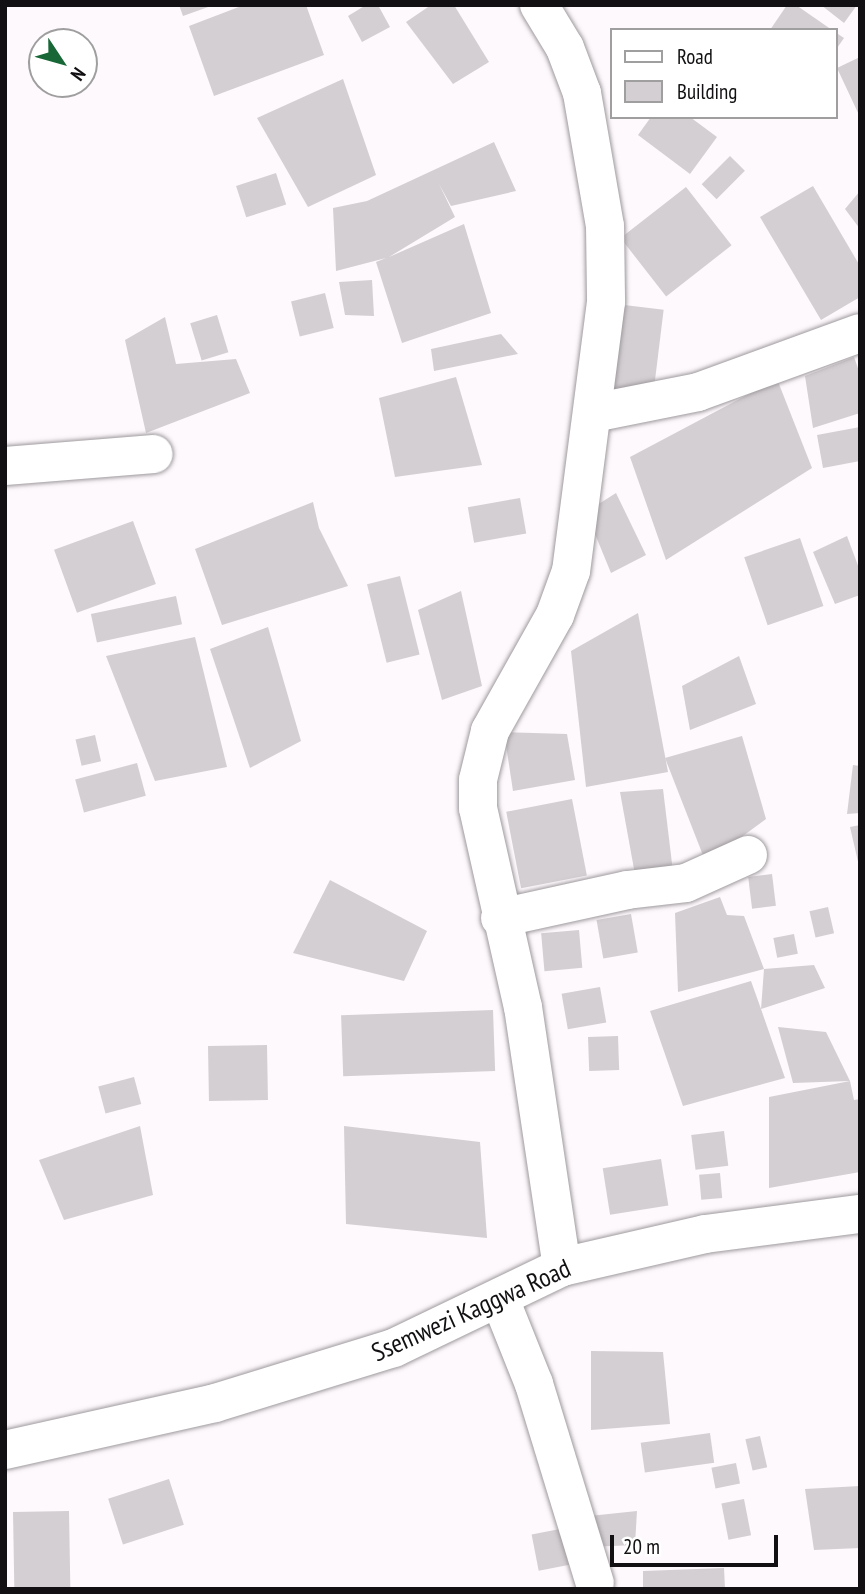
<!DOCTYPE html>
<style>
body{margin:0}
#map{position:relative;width:865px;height:1594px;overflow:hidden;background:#fef9fd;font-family:"PT Sans Narrow",sans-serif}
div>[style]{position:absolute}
.building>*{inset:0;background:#d4cfd3;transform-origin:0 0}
.roads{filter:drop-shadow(0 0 2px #9e9a9d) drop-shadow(0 0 2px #9e9a9d)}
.street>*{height:38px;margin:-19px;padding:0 19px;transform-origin:19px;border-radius:19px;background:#fff}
span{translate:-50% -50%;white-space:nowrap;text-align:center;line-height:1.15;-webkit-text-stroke:6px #fff;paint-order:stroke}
.street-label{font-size:26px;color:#121012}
.frame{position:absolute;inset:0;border:7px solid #121012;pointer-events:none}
.legend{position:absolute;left:610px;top:28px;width:228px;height:91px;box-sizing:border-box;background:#fff;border:2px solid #a09fa0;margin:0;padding:9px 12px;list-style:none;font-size:21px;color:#121012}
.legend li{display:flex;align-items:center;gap:14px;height:35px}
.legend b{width:35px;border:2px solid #a09fa0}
.north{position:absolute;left:28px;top:28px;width:70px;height:70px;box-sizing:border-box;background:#fff;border:2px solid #a09fa0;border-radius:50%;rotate:126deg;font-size:19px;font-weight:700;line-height:28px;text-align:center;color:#121012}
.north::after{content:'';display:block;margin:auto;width:24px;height:32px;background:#186736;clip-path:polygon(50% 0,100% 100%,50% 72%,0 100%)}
.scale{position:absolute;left:610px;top:1535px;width:168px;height:32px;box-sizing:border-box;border:4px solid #121012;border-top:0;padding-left:9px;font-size:21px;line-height:24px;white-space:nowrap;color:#121012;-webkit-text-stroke:5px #fff;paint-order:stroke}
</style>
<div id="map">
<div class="building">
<i style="clip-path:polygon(179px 5px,211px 5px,211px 6px,183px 16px)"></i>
<i style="clip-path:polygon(244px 5px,306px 5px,324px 55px,214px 96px,189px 26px)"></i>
<i style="clip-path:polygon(366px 5px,378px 5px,390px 27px,362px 42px,348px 16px)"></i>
<i style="clip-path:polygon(431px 5px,454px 5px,489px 62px,453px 84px,406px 22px)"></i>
<i style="clip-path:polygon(787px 5px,796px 5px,832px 30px,770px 30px)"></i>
<i style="clip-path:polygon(821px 5px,857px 5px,844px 23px)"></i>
<i style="clip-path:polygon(835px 32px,844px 38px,835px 51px)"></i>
<i style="clip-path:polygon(860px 57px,860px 117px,837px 68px)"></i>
<i style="clip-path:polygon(343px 79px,376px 175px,308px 207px,257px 118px)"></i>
<i style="clip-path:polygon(651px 117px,690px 117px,717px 137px,690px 174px,638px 135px)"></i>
<i style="clip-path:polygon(494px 142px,516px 191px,451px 206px,439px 184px,455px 217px,389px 257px,464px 224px,491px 313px,402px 343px,376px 262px,386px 258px,336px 271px,333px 208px,367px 201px)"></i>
<i style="left:730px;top:156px;width:21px;height:40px;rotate:45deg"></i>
<i style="left:276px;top:173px;width:33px;height:42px;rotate:72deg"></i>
<i style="clip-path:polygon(813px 186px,860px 266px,860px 297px,821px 320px,760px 217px)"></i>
<i style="left:686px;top:187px;width:74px;height:83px;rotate:52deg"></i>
<i style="clip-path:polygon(860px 191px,860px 229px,845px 209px)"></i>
<i style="clip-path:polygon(372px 280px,374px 316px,345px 315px,339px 282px)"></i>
<i style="left:325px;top:293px;width:36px;height:35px;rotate:76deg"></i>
<i style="left:616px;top:304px;width:48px;height:91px;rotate:7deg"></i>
<i style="left:217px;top:315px;width:39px;height:28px;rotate:73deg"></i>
<i style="clip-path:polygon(165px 317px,176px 364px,236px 359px,250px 393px,146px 433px,125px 340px)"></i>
<i style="clip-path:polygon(501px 334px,518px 354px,434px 371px,431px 349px)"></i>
<i style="clip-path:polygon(854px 357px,860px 374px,860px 413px,813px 428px,805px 376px)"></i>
<i style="clip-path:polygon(456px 377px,482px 465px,395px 477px,379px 398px)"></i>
<i style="clip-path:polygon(777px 379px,812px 468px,666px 560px,630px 457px)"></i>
<i style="clip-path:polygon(860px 427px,860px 461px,823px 468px,817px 435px)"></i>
<i style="clip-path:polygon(616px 493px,646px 555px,611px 573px,586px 512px)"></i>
<i style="left:520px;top:498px;width:36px;height:53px;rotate:80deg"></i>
<i style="clip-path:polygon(313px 502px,319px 528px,348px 586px,222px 625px,195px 549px)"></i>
<i style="left:133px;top:521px;width:67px;height:84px;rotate:70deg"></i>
<i style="clip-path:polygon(847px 536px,860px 571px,860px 595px,835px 604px,813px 552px)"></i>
<i style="left:800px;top:538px;width:72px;height:59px;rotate:71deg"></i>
<i style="left:400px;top:576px;width:81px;height:34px;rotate:76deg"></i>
<i style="clip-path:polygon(461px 591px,482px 686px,442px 700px,418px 610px)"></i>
<i style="left:176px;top:596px;width:29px;height:87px;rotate:78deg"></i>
<i style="clip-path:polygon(638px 613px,668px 772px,586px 787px,571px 651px)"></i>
<i style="clip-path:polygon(268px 627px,301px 741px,250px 768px,210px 649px)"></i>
<i style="clip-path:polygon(195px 637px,227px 767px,155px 781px,106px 656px)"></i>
<i style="clip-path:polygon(739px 656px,756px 704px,690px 730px,682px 686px)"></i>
<i style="clip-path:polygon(504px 732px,567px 734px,575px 780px,513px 791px)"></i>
<i style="left:95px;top:735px;width:27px;height:20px;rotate:77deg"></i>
<i style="clip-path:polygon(742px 736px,766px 819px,706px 863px,665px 758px)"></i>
<i style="left:137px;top:763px;width:34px;height:64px;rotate:75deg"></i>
<i style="clip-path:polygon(853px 765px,860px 766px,860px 813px,847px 814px)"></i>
<i style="clip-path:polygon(663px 789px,674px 880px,636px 880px,620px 792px)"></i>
<i style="left:572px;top:799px;width:78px;height:67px;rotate:79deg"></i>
<i style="clip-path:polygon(860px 825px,860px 866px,859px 866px,850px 827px)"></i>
<i style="left:772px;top:874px;width:32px;height:24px;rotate:83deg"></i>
<i style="clip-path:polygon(330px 880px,427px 931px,404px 981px,293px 953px)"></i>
<i style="clip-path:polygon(720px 897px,727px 915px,744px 916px,764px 969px,678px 992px,675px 913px)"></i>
<i style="left:828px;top:907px;width:27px;height:19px;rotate:77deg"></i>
<i style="left:631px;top:914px;width:39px;height:35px;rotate:80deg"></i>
<i style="left:579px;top:930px;width:38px;height:38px;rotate:85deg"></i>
<i style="left:794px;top:934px;width:20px;height:21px;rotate:79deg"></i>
<i style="clip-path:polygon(814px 965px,825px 988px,761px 1009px,785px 1078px,683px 1106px,650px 1011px,751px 981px,761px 1009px,764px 969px)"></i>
<i style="left:600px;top:987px;width:36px;height:39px;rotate:80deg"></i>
<i style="left:493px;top:1010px;width:61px;height:152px;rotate:88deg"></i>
<i style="clip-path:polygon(778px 1027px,826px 1032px,850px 1081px,793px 1083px)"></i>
<i style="left:618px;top:1036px;width:34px;height:30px;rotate:88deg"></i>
<i style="left:267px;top:1045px;width:55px;height:59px;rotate:89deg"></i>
<i style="left:134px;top:1077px;width:28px;height:37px;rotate:75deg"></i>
<i style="clip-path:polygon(850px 1081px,854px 1100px,860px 1099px,860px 1172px,769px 1188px,769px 1097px)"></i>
<i style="clip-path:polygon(140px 1126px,153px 1195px,64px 1220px,39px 1160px)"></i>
<i style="clip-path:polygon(344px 1126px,480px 1142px,487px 1238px,346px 1224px)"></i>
<i style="left:724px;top:1131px;width:35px;height:33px;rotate:83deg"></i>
<i style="left:661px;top:1159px;width:47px;height:59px;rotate:81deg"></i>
<i style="left:720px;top:1173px;width:25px;height:21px;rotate:85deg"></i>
<i style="clip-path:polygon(591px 1351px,663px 1352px,670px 1424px,591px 1430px)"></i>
<i style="left:710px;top:1433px;width:30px;height:70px;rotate:82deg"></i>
<i style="left:760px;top:1436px;width:32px;height:15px;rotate:77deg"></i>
<i style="left:736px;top:1463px;width:21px;height:25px;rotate:79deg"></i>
<i style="left:169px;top:1479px;width:48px;height:64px;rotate:72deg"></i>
<i style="clip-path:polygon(860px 1486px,860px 1548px,814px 1550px,805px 1489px)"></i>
<i style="left:744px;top:1499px;width:37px;height:23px;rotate:79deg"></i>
<i style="left:69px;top:1511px;width:78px;height:56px;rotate:89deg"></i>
<i style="clip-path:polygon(637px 1511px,635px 1545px,589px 1547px,580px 1517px)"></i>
<i style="left:565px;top:1528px;width:37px;height:34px;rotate:79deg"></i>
<i style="clip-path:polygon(724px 1568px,725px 1589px,643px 1589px,643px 1571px)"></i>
</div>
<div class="roads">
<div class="street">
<i style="left:539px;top:5px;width:50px;rotate:58.8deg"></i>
<i style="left:565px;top:48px;width:48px;rotate:69.3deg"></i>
<i style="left:582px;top:93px;width:135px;rotate:80.2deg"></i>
<i style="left:605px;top:226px;width:76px;rotate:89.2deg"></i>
<i style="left:606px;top:302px;width:271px;rotate:97.4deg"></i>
<i style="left:571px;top:571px;width:47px;rotate:110deg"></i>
<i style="left:555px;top:615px;width:133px;rotate:119.3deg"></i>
<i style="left:490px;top:731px;width:50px;rotate:103.8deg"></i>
<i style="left:478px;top:780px;width:28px;rotate:90deg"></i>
<i style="left:478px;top:808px;width:204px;rotate:77.3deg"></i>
<i style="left:523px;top:1007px;width:263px;rotate:81.5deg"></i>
<i style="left:593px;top:413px;width:107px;rotate:-11.3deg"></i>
<i style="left:698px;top:392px;width:172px;rotate:-20deg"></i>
<i style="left:5px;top:466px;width:149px;rotate:-4.6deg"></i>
<i style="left:500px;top:918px;width:130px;rotate:-12.4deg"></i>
<i style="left:627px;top:890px;width:59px;rotate:-6.8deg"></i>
<i style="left:686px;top:883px;width:68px;rotate:-24.3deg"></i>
<i style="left:500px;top:1299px;width:92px;rotate:68.2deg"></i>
<i style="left:534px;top:1384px;width:208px;rotate:73deg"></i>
<i style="left:5px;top:1450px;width:215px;rotate:-12.6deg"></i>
<i style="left:215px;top:1403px;width:187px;rotate:-17.1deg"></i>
<i style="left:394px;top:1348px;width:187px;rotate:-25.7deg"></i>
<i style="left:562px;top:1267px;width:147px;rotate:-13deg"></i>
<i style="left:705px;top:1234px;width:156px;rotate:-7.4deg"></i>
</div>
</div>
<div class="street-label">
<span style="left:471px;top:1310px;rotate:-24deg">Ssemwezi Kaggwa Road</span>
</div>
<div class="frame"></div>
<ul class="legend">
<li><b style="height:9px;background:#fff"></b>Road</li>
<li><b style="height:19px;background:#d4cfd3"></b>Building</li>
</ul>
<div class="north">N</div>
<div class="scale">20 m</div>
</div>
